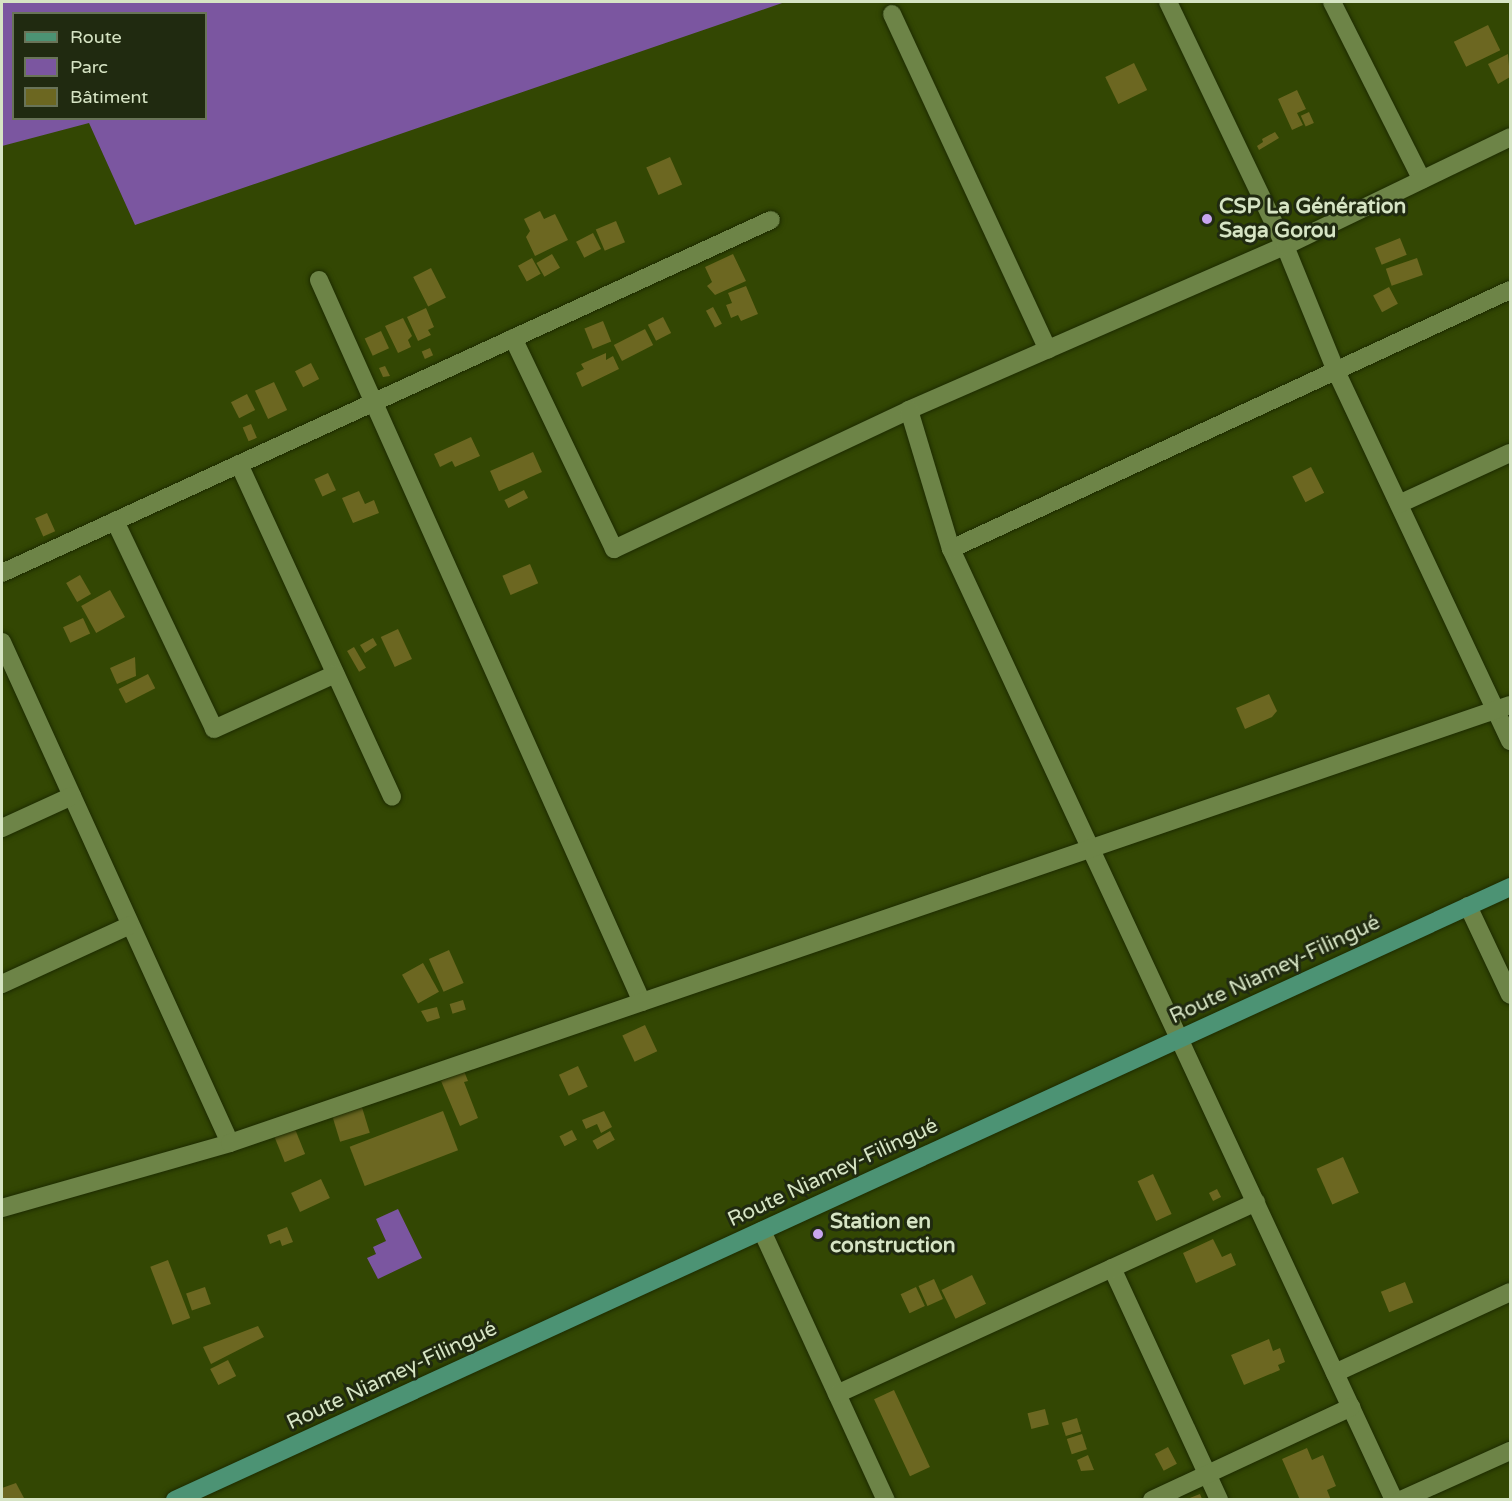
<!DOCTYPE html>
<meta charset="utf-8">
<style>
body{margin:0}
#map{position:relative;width:1512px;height:1501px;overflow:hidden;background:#334703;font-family:"Varela Round",sans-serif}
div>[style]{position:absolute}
.green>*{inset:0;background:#7b56a0}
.building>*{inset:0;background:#6c6721;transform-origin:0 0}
.roads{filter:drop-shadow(0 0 2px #1d2b00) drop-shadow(0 0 2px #1d2b00)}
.minor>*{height:18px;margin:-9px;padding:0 9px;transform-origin:9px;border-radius:9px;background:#6d8447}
.major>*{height:18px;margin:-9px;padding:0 9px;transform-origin:9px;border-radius:9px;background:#4c9374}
.dots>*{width:16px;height:16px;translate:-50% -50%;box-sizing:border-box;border:3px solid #202a10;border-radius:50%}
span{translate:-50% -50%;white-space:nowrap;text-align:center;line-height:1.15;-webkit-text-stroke:6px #202a10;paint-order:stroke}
.poi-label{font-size:21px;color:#d6e4c4;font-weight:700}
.left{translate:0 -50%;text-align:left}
.street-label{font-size:21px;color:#d6e4c4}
.frame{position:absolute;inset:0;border:3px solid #d6e4c4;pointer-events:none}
.legend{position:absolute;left:12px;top:12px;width:195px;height:108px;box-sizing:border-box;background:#202a10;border:2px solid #697458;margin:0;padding:8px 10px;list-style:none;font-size:18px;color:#d6e4c4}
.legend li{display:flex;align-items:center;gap:12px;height:30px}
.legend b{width:30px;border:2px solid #697458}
</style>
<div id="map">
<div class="green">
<i style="clip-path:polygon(evenodd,2px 2px,785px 2px,135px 225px,89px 123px,2px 146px,2px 2px,14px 14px,206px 14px,206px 118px,14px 118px,14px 14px)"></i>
<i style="clip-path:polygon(398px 1209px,422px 1258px,378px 1279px,367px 1258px,376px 1254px,373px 1247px,386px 1241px,376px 1219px)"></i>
</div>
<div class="building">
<i style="left:1488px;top:25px;width:28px;height:38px;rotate:64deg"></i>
<i style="clip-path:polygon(1508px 54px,1510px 77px,1498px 84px,1488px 64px)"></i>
<i style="left:1134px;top:63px;width:30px;height:32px;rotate:64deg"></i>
<i style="clip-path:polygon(1297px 90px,1306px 109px,1297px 113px,1303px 125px,1292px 130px,1278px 99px)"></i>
<i style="left:1309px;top:112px;width:12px;height:9px;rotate:66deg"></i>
<i style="clip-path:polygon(1275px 132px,1279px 138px,1259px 150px,1257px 146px,1263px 142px,1262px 139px)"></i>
<i style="left:670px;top:157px;width:30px;height:26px;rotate:66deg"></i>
<i style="clip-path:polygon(540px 211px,544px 219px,555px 214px,568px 240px,535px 256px,526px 237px,530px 231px,524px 219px)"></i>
<i style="left:616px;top:221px;width:23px;height:22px;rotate:67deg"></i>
<i style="left:593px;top:233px;width:18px;height:19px;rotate:63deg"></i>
<i style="left:1400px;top:238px;width:18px;height:27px;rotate:68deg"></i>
<i style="left:552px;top:254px;width:16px;height:18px;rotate:60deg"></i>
<i style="clip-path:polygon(733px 254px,746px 281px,715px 295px,707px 286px,712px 282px,705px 267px)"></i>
<i style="left:532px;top:258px;width:18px;height:16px;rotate:61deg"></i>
<i style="left:1417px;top:258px;width:18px;height:33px;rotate:71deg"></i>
<i style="left:431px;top:268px;width:33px;height:20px;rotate:63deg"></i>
<i style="clip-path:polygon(746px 286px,758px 314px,741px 321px,738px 315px,731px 318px,726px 305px,732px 303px,728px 293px)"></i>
<i style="left:1389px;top:287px;width:19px;height:18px;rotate:62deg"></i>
<i style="left:713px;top:307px;width:19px;height:8px;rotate:62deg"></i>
<i style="clip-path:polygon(426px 308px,434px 327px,428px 330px,431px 335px,418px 341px,407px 317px)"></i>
<i style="left:663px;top:317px;width:18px;height:17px;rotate:63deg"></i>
<i style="clip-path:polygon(403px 318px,412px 336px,408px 340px,411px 347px,398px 353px,385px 326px)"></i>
<i style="left:603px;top:321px;width:22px;height:20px;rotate:68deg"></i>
<i style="left:645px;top:329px;width:18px;height:35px;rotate:63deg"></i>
<i style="left:381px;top:331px;width:19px;height:18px;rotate:65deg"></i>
<i style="left:430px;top:348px;width:8px;height:9px;rotate:67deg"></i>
<i style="clip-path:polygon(606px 353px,606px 360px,613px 356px,619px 369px,582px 387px,576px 373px,584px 369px,581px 364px)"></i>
<i style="left:311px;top:363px;width:18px;height:18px;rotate:63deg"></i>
<i style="clip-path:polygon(385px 366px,390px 376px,383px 377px,379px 368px)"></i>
<i style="left:274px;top:382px;width:31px;height:21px;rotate:65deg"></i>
<i style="left:247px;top:394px;width:18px;height:18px;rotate:63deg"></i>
<i style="left:251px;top:424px;width:15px;height:9px;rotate:67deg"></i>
<i style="clip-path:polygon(471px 437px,480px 456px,455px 467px,452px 461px,440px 467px,434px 454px)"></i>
<i style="left:533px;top:452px;width:22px;height:47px;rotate:66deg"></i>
<i style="left:1311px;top:467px;width:29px;height:21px;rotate:63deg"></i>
<i style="left:328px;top:473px;width:19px;height:15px;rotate:65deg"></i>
<i style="left:524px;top:490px;width:9px;height:22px;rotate:63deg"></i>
<i style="clip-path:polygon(359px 491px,365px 504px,374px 500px,379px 513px,353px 523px,342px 498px)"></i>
<i style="left:47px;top:513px;width:20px;height:13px;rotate:66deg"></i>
<i style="left:530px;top:564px;width:21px;height:30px;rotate:67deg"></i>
<i style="left:80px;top:575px;width:22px;height:16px;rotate:60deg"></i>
<i style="left:110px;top:590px;width:31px;height:33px;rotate:61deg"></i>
<i style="left:83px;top:618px;width:17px;height:22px;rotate:65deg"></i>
<i style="left:398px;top:629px;width:33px;height:19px;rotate:65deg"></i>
<i style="clip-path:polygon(373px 638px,377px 645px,365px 653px,360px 645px)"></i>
<i style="left:354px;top:647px;width:24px;height:8px;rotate:60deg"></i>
<i style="clip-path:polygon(135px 657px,136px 676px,117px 684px,110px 668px)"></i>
<i style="left:148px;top:674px;width:16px;height:33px;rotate:63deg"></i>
<i style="clip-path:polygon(1269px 694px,1277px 711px,1272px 717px,1245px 729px,1236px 708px)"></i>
<i style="left:449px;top:950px;width:36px;height:22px;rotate:66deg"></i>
<i style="left:423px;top:963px;width:33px;height:24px;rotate:61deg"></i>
<i style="left:463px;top:1000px;width:10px;height:14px;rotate:73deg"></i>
<i style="clip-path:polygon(437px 1007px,440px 1018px,427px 1022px,421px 1011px)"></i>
<i style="left:645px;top:1025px;width:29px;height:25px;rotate:65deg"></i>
<i style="left:578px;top:1066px;width:23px;height:21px;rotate:65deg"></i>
<i style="clip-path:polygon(464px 1071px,468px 1081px,464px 1082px,478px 1118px,460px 1126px,441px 1081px)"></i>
<i style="left:361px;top:1104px;width:30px;height:31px;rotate:73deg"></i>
<i style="left:443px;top:1111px;width:42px;height:100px;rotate:69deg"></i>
<i style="clip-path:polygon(604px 1111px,612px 1127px,601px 1133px,597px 1124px,586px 1129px,582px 1120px)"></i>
<i style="left:295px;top:1129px;width:27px;height:22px;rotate:68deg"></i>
<i style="left:572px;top:1130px;width:11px;height:14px;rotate:63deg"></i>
<i style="left:610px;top:1131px;width:10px;height:20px;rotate:61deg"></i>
<i style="left:1343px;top:1157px;width:39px;height:29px;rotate:66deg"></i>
<i style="left:1153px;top:1174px;width:44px;height:17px;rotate:65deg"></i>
<i style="left:321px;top:1179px;width:21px;height:33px;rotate:65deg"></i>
<i style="left:1217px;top:1189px;width:9px;height:9px;rotate:63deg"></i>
<i style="clip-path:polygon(287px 1227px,293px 1242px,282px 1246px,280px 1240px,270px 1244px,267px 1235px)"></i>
<i style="clip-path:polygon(1213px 1239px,1222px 1257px,1231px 1253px,1236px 1265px,1196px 1283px,1183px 1253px)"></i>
<i style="left:168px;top:1260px;width:62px;height:19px;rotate:69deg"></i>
<i style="left:972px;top:1275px;width:32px;height:34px;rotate:64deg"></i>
<i style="left:934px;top:1279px;width:22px;height:17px;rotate:66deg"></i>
<i style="left:1405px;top:1282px;width:22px;height:26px;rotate:68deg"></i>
<i style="left:205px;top:1287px;width:18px;height:20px;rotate:71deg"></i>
<i style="left:916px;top:1287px;width:21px;height:17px;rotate:65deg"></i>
<i style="clip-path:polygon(258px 1326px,264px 1337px,211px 1364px,203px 1347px)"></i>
<i style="clip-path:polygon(1269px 1339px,1273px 1351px,1280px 1348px,1285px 1362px,1278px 1365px,1280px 1370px,1244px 1385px,1231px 1355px)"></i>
<i style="left:228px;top:1360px;width:18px;height:20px;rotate:63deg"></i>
<i style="left:894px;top:1390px;width:85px;height:22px;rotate:65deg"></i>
<i style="left:1045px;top:1409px;width:16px;height:18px;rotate:76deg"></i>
<i style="left:1077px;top:1418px;width:14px;height:16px;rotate:73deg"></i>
<i style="left:1082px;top:1434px;width:16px;height:16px;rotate:72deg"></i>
<i style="left:1168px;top:1447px;width:19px;height:15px;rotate:62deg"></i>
<i style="clip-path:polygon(1307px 1448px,1312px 1460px,1323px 1455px,1336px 1486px,1327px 1490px,1331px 1500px,1300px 1500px,1282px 1459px)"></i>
<i style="clip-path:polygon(1088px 1455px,1094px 1470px,1081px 1471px,1077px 1460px)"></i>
<i style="clip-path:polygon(16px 1483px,25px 1500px,2px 1500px,2px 1488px)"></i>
<i style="clip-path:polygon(1200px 1494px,1202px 1499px,1187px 1499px)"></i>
</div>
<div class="roads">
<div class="minor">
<i style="left:1168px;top:2px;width:271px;rotate:64.4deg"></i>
<i style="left:1285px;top:246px;width:135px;rotate:67.8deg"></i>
<i style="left:1336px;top:371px;width:409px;rotate:64.8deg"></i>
<i style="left:1332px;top:2px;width:199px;rotate:63.2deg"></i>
<i style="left:892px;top:14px;width:370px;rotate:65.1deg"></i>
<i style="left:319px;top:280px;width:791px;rotate:65.9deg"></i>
<i style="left:513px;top:338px;width:234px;rotate:64.4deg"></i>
<i style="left:614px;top:549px;width:326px;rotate:-25.2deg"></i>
<i style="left:909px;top:410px;width:410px;rotate:-23.6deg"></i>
<i style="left:1285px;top:246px;width:250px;rotate:-25.8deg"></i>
<i style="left:909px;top:410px;width:145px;rotate:73.2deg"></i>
<i style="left:951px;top:549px;width:1049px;rotate:65.02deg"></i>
<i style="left:239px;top:464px;width:366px;rotate:65.3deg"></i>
<i style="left:1399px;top:504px;width:122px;rotate:-24.7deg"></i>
<i style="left:115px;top:521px;width:230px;rotate:64.5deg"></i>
<i style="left:214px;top:729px;width:133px;rotate:-24.4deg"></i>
<i style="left:951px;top:549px;width:616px;rotate:-24.86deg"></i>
<i style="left:2px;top:573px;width:846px;rotate:-24.66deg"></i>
<i style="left:2px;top:642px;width:550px;rotate:65.53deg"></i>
<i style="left:2px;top:828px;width:77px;rotate:-24.6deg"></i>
<i style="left:1468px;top:906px;width:98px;rotate:64.7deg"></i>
<i style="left:2px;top:984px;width:141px;rotate:-24.7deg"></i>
<i style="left:2px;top:1208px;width:237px;rotate:-15.9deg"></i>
<i style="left:230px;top:1143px;width:1353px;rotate:-18.89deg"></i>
<i style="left:762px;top:1231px;width:296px;rotate:65.3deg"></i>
<i style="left:1112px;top:1268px;width:255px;rotate:65.2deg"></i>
<i style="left:1335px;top:1373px;width:193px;rotate:-24.8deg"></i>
<i style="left:837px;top:1394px;width:461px;rotate:-24.6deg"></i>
<i style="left:1152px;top:1500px;width:220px;rotate:-25deg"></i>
<i style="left:1401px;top:1500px;width:120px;rotate:-24.2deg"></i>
</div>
<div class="major">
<i style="left:175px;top:1500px;width:1469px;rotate:-24.66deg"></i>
</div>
</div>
<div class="dots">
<i style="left:1207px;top:219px;background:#c8a5ee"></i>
<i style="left:818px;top:1234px;background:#c8a5ee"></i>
</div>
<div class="poi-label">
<span class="left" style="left:1219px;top:219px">CSP La Génération<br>Saga Gorou</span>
<span class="left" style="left:830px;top:1234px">Station en<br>construction</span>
</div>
<div class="street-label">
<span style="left:1275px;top:970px;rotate:-25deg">Route Niamey-Filingué</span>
<span style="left:833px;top:1173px;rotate:-25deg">Route Niamey-Filingué</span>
<span style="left:392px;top:1376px;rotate:-25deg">Route Niamey-Filingué</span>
</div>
<div class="frame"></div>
<ul class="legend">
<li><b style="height:8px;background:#4c9374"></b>Route</li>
<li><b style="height:16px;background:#7b56a0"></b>Parc</li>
<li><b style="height:16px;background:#6c6721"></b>Bâtiment</li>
</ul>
</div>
